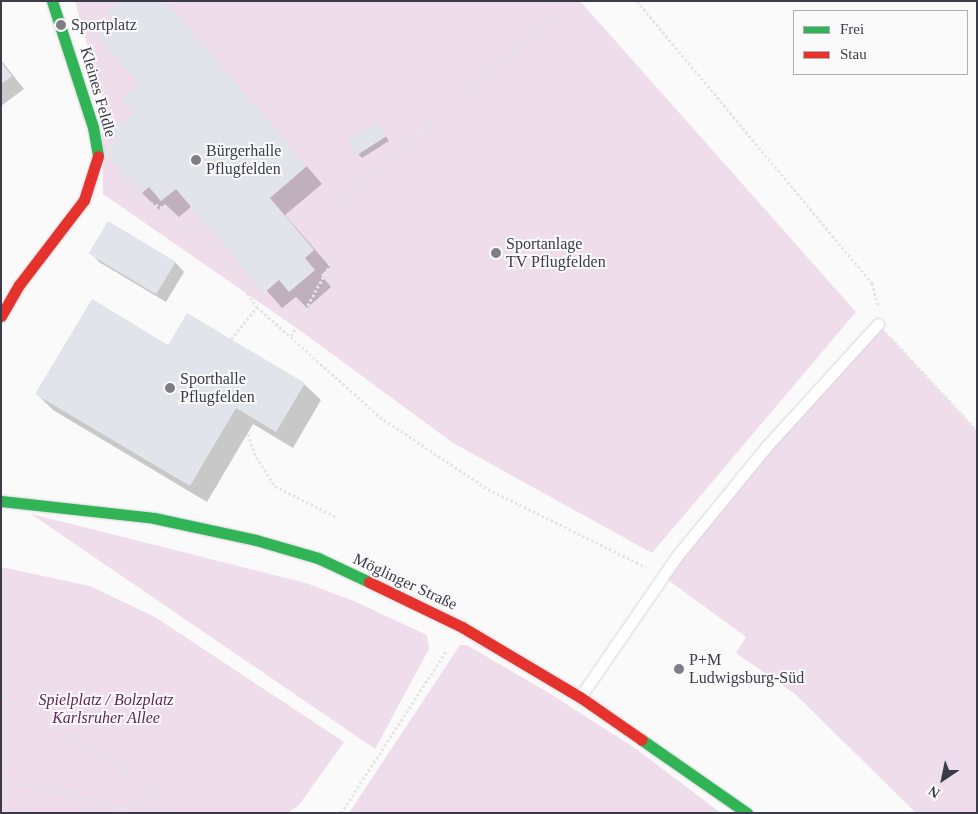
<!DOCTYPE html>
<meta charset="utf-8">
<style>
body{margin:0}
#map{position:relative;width:978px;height:814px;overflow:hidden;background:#fafafa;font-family:Georgia,serif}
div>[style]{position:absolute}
.green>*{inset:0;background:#f0ddec}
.shadow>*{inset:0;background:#0003}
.building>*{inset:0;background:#e1e5eb;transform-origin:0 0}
.path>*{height:3px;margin-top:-1.5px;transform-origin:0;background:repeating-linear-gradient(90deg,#e5e5e5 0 2.5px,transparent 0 5px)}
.roads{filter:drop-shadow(0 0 1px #d5d5dc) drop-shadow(0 0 1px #d5d5dc)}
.lane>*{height:11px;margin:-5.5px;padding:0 5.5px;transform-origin:5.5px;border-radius:5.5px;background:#fefefe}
.fast>*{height:11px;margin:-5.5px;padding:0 5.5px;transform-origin:5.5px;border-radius:5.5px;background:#30b455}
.jam>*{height:11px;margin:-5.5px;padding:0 5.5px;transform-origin:5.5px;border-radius:5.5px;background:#e5322d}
.dots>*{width:14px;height:14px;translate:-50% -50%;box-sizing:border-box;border:2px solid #fafafa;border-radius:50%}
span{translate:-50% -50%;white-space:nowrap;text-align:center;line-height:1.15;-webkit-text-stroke:4px #fafafa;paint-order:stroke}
.poi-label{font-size:16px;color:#3b3b49}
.left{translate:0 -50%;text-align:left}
.street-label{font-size:16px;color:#3b3b49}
.park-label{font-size:16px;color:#62265a;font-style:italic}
.frame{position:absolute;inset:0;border:2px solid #3b3b49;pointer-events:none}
.legend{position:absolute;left:793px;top:10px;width:175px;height:65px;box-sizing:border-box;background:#fafafa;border:1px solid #aeaeb3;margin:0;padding:6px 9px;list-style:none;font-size:15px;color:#3b3b49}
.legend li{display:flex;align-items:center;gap:10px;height:25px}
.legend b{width:25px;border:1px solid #aeaeb3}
.north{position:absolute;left:918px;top:754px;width:50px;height:50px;-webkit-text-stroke:4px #fafafa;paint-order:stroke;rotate:214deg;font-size:14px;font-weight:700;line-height:20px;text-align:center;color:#3b3b49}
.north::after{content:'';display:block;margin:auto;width:18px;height:22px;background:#3b3b49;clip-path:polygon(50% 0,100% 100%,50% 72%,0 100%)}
</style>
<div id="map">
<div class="green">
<i style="clip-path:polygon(75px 1px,580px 1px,856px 312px,652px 553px,453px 443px,305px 334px,103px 194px,102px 98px)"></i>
<i style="clip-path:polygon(878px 324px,977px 431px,977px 813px,916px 813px,795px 694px,736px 653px,746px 637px,664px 577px,677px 556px)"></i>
<i style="clip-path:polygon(31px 514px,306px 583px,354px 601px,427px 635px,429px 649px,375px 749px)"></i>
<i style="clip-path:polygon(1px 567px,90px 586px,155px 617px,344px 742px,299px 805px,288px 813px,1px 813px)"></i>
<i style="clip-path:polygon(460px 645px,467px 645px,549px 693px,635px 748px,721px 813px,349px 813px)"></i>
</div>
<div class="shadow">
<i style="clip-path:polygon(166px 1px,322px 184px,285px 215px,330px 267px,321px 275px,331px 287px,307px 308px,296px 297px,282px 308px,192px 206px,179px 217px,165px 204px,159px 210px,142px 193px,119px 140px,135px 113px,140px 84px)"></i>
<i style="clip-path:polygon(1px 60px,24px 89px,1px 106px)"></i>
<i style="clip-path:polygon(377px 124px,389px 141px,362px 158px,358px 154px)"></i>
<i style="clip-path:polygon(109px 223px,176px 263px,184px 272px,166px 302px,99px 262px,91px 253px)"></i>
<i style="clip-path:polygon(168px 347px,304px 384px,321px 400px,293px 448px,253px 424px,207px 502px,53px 410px,37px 394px)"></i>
</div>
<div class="building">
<i style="clip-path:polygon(120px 1px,166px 1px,307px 166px,270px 198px,314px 250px,305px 258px,315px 270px,289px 292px,279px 280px,264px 293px,176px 189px,161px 201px,149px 187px,141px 194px,104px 151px,117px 140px,110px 133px,133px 113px,121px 99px,138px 84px,98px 37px,116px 22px,108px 12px)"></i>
<i style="clip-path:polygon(1px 62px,12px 76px,1px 84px)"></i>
<i style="left:377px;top:122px;width:17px;height:35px;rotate:57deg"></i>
<i style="left:108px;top:221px;width:79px;height:38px;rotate:31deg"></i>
<i style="clip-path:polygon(92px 299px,168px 345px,187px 313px,305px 383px,276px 432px,236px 408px,190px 486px,35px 394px)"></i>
</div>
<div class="path">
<i style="left:637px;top:1px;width:367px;rotate:50.2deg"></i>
<i style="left:872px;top:283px;width:23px;rotate:75deg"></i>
<i style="left:121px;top:176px;width:26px;rotate:53deg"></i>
<i style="left:137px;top:197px;width:30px;rotate:23deg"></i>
<i style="left:165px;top:209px;width:64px;rotate:37.4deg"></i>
<i style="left:216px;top:248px;width:72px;rotate:55.2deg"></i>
<i style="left:257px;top:307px;width:165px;rotate:41.8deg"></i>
<i style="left:380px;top:417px;width:130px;rotate:33.7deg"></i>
<i style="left:488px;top:489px;width:176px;rotate:26.3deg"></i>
<i style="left:291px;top:336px;width:96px;rotate:-61.3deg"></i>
<i style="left:337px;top:252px;width:25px;rotate:-101deg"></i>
<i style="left:332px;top:227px;width:29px;rotate:-70deg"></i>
<i style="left:342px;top:200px;width:288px;rotate:-41.1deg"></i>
<i style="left:891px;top:338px;width:127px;rotate:47.2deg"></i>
<i style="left:231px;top:339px;width:41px;rotate:-50.9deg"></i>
<i style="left:248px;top:434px;width:24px;rotate:71deg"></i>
<i style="left:256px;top:457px;width:35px;rotate:57deg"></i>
<i style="left:275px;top:486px;width:68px;rotate:26.9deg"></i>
<i style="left:1px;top:694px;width:178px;rotate:31.5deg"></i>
<i style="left:153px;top:787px;width:11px;rotate:100deg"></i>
<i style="left:151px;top:798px;width:30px;rotate:160deg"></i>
<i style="left:123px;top:808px;width:78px;rotate:-164.4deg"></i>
<i style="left:48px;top:787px;width:47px;rotate:-173.9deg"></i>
<i style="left:341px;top:813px;width:194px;rotate:-57deg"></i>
</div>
<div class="roads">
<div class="lane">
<i style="left:580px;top:697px;width:171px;rotate:-55.5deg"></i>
<i style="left:677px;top:556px;width:142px;rotate:-50.7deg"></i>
<i style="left:767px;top:446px;width:165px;rotate:-47.7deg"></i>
</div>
<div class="fast">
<i style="left:52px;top:1px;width:133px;rotate:72deg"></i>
<i style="left:93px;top:127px;width:29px;rotate:80deg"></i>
<i style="left:1px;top:501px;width:154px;rotate:6.3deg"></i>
<i style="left:154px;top:518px;width:104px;rotate:12.2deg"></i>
<i style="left:256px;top:540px;width:65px;rotate:16.2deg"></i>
<i style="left:318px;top:558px;width:56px;rotate:25.2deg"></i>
<i style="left:642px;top:740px;width:128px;rotate:34.8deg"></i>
</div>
<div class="jam">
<i style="left:1px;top:316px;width:36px;rotate:-60deg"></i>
<i style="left:19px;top:285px;width:107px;rotate:-52.6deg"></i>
<i style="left:84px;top:200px;width:46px;rotate:-72.3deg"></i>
<i style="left:369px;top:582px;width:103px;rotate:25.8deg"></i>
<i style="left:462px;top:627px;width:137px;rotate:30.7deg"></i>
<i style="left:580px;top:697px;width:75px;rotate:34.7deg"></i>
</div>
</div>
<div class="dots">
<i style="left:61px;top:25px;background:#7e7e87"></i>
<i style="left:196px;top:160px;background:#7e7e87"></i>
<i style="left:496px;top:253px;background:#7e7e87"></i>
<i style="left:170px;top:388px;background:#7e7e87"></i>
<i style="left:679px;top:669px;background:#7e7e87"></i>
</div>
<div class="poi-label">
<span class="left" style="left:71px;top:25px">Sportplatz</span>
<span class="left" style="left:206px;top:160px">Bürgerhalle<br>Pflugfelden</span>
<span class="left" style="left:506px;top:253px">Sportanlage<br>TV Pflugfelden</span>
<span class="left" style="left:180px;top:388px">Sporthalle<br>Pflugfelden</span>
<span class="left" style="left:689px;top:669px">P+M<br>Ludwigsburg-Süd</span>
</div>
<div class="street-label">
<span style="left:98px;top:92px;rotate:74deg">Kleines Feldle</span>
<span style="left:405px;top:582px;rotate:25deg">Möglinger Straße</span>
</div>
<div class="park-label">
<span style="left:106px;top:709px">Spielplatz / Bolzplatz<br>Karlsruher Allee</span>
</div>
<div class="frame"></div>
<ul class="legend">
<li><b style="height:6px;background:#30b455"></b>Frei</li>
<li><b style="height:6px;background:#e5322d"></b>Stau</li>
</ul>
<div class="north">N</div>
</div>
